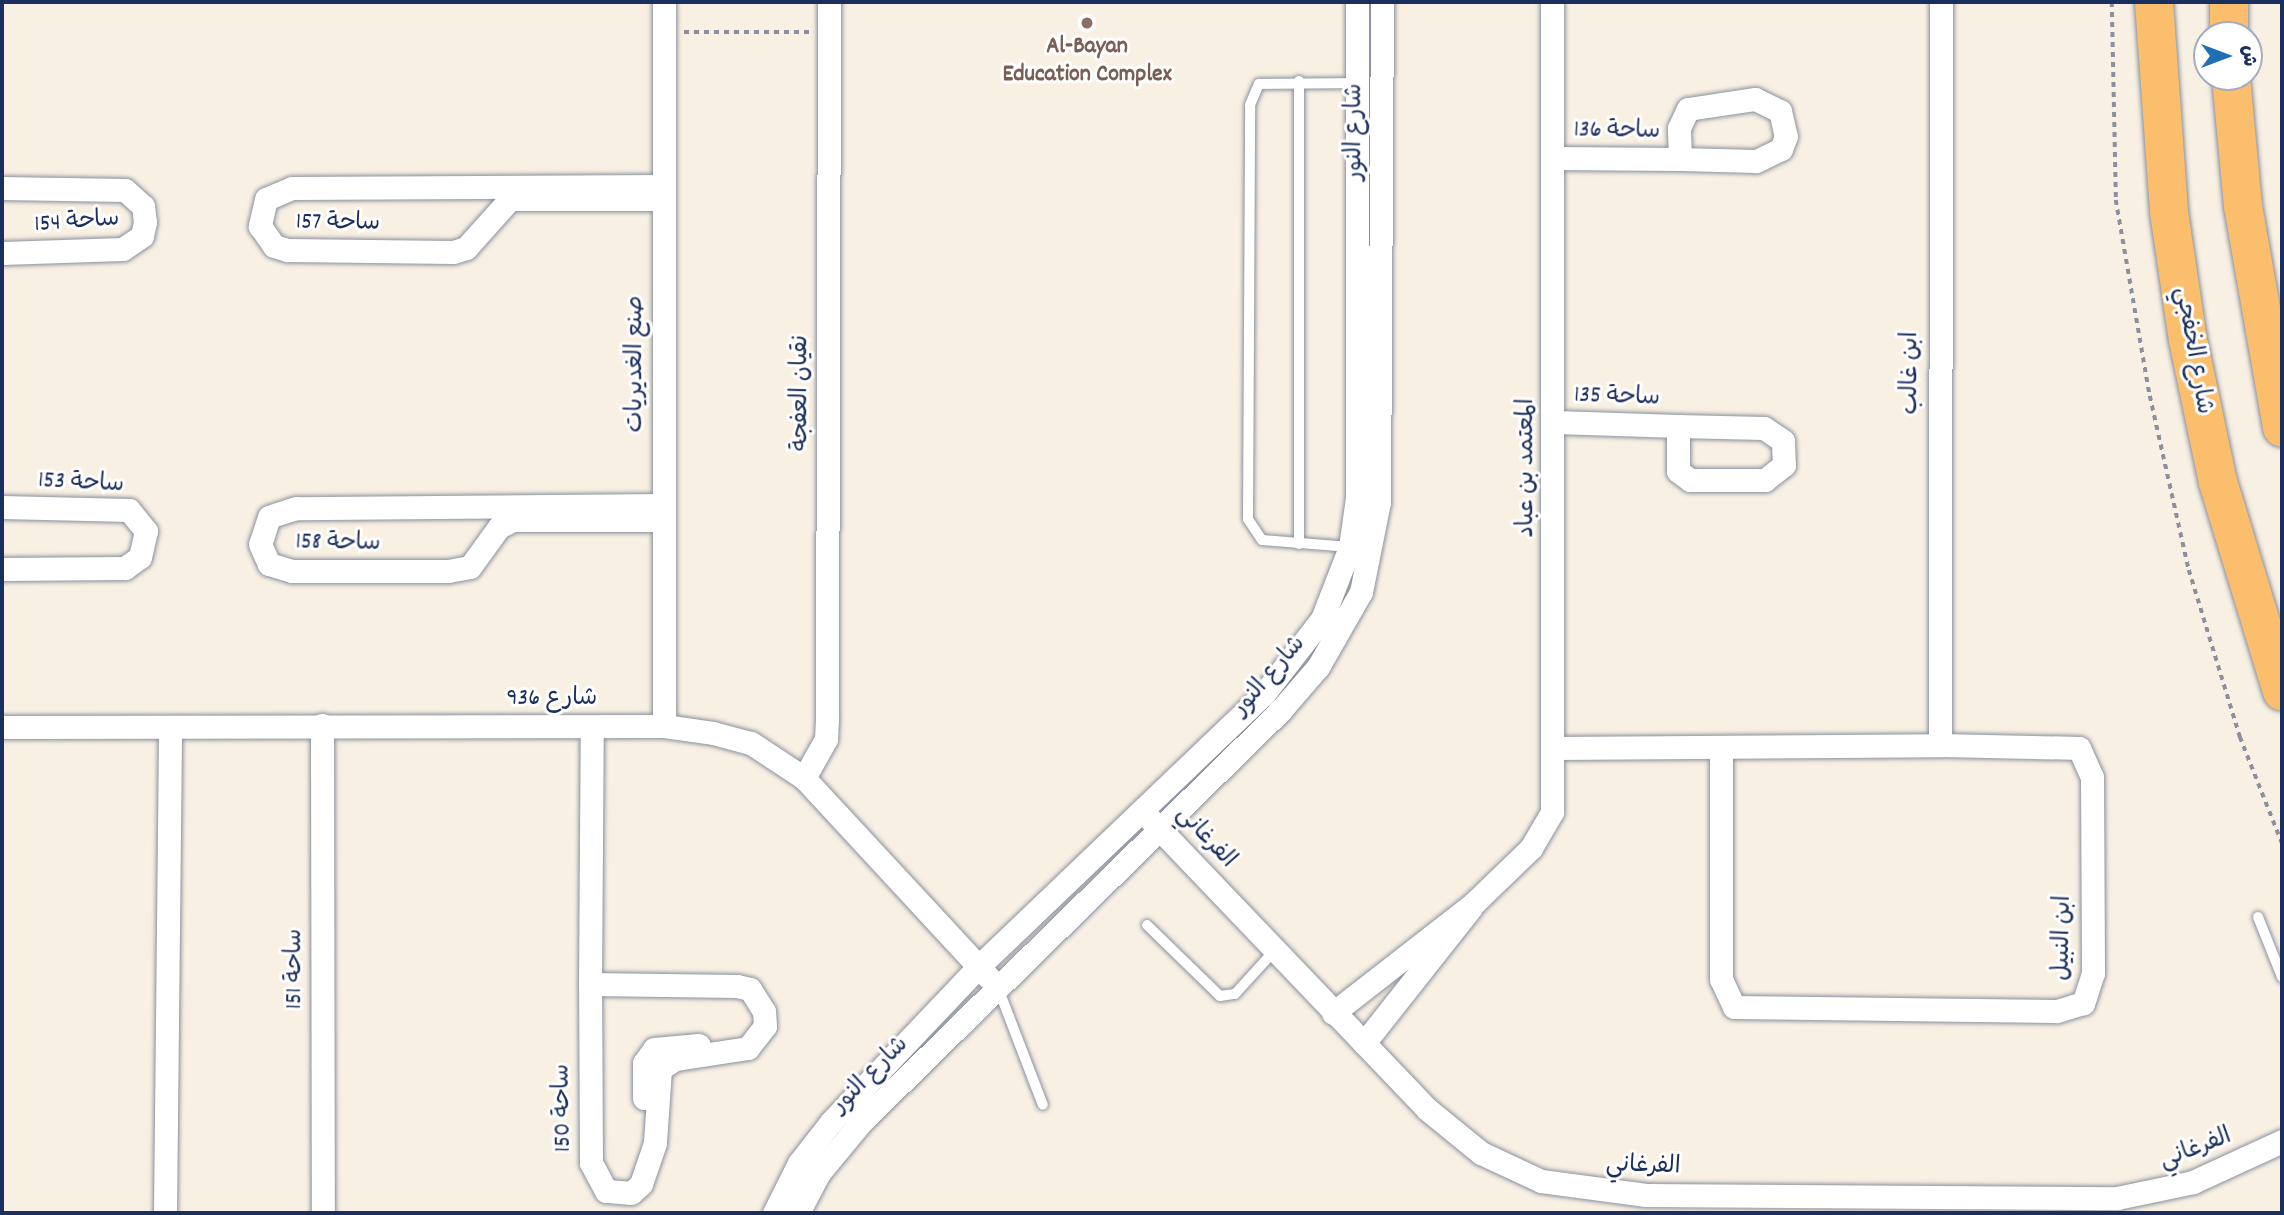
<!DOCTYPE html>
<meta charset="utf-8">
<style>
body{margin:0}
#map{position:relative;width:2284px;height:1215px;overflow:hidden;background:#f8f0e2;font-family:Dekko,"Playpen Sans Arabic",sans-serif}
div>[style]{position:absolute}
.path>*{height:3.5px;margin-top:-1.75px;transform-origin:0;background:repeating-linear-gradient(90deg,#8a90a0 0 5px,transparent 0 10px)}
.roads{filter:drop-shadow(0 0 2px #8a90a0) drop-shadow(0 0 2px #8a90a0)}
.lane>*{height:10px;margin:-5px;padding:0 5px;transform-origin:5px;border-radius:5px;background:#fff}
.street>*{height:23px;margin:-11.5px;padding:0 11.5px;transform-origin:11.5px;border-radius:11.5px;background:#fff}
.highway>*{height:38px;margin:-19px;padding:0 19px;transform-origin:19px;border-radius:19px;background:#fabe6d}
.dots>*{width:19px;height:19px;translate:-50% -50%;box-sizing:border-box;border:4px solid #fff;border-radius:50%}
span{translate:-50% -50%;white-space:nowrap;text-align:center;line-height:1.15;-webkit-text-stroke:6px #fff;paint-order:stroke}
.education-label{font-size:24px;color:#785e54;font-weight:700}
.street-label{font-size:24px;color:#1b2f5e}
.frame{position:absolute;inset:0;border:4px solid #1b2f5e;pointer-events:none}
.north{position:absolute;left:2193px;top:21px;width:70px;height:70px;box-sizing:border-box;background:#fff;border:2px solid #a4acbf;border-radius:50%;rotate:90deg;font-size:19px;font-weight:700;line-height:28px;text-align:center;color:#1b2f5e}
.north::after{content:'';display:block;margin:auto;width:24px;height:32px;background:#1f6fb2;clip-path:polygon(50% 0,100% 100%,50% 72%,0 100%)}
</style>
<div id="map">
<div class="path">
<i style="left:2112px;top:2px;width:198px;rotate:88.8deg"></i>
<i style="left:2116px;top:200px;width:199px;rotate:80.2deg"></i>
<i style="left:2150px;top:396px;width:178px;rotate:77.4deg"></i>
<i style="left:2189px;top:570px;width:175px;rotate:73deg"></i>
<i style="left:2240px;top:737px;width:114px;rotate:68.4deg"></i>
<i style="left:684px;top:32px;width:125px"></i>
</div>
<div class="roads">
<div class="lane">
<i style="left:1299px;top:81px;width:463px;rotate:90deg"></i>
<i style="left:1350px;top:547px;width:88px;rotate:-175.5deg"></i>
<i style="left:1262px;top:540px;width:25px;rotate:-124deg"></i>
<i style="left:1248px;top:519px;width:414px;rotate:-89.7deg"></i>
<i style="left:1250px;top:105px;width:23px;rotate:-67deg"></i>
<i style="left:1259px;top:84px;width:97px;rotate:-0.6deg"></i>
<i style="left:2258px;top:917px;width:65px;rotate:68.2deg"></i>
<i style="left:1147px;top:925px;width:102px;rotate:44.2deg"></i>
<i style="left:1220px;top:996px;width:15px;rotate:-8deg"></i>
<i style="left:1235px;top:994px;width:59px;rotate:-47.7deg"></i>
<i style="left:998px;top:988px;width:125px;rotate:69deg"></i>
</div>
<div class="street">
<i style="left:1755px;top:99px;width:28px;rotate:26deg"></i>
<i style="left:1780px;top:111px;width:26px;rotate:77deg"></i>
<i style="left:1786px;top:136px;width:14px;rotate:111deg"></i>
<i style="left:1781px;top:149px;width:28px;rotate:154deg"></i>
<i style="left:1756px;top:161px;width:76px;rotate:-178.5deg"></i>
<i style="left:1680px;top:159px;width:31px;rotate:-92deg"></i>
<i style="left:1679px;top:128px;width:21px;rotate:-65deg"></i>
<i style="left:1688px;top:109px;width:68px;rotate:-8.5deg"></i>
<i style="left:1554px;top:158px;width:126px;rotate:0.5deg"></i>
<i style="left:663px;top:186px;width:371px;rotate:179.7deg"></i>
<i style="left:292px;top:188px;width:28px;rotate:157deg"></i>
<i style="left:266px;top:199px;width:28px;rotate:103deg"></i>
<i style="left:260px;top:226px;width:24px;rotate:55deg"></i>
<i style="left:274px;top:246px;width:14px;rotate:17deg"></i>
<i style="left:287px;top:250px;width:166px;rotate:0.7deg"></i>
<i style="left:453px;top:252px;width:14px;rotate:-17deg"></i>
<i style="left:466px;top:248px;width:66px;rotate:-48.1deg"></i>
<i style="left:510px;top:199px;width:153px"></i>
<i style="left:2px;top:188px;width:123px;rotate:0.9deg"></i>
<i style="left:125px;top:190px;width:24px;rotate:42deg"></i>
<i style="left:143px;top:206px;width:16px;rotate:83deg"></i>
<i style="left:145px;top:222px;width:14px;rotate:102deg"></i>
<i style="left:142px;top:236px;width:23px;rotate:146deg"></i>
<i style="left:123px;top:249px;width:121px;rotate:178.1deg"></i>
<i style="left:1555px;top:422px;width:123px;rotate:1.9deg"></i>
<i style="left:1678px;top:426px;width:86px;rotate:1.3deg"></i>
<i style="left:1764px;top:428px;width:23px;rotate:34deg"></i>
<i style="left:1783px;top:441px;width:24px;rotate:88deg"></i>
<i style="left:1784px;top:465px;width:24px;rotate:142deg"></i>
<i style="left:1765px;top:480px;width:75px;rotate:180deg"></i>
<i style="left:1690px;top:480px;width:15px;rotate:-143deg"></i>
<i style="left:1678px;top:471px;width:45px;rotate:-90deg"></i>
<i style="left:664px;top:505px;width:368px;rotate:179.5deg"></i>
<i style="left:296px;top:508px;width:28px;rotate:162deg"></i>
<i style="left:269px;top:517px;width:28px;rotate:108deg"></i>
<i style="left:260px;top:544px;width:22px;rotate:66deg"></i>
<i style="left:269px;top:564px;width:24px;rotate:17deg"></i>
<i style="left:292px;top:571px;width:156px"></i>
<i style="left:448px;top:571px;width:22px;rotate:-10deg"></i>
<i style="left:470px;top:567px;width:49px;rotate:-54.1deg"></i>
<i style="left:499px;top:527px;width:16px;rotate:-27deg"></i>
<i style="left:513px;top:520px;width:151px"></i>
<i style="left:2px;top:507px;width:127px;rotate:1.4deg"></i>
<i style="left:129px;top:510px;width:27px;rotate:51deg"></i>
<i style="left:146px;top:531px;width:27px;rotate:103deg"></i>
<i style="left:140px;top:557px;width:19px;rotate:144deg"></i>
<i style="left:125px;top:568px;width:123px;rotate:179.5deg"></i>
<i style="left:322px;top:725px;width:488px;rotate:89.9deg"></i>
<i style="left:664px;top:726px;width:724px;rotate:-90deg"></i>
<i style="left:2px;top:727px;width:662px;rotate:-0.09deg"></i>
<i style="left:664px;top:726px;width:49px;rotate:8.1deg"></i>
<i style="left:713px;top:733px;width:39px;rotate:15deg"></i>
<i style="left:751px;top:743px;width:64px;rotate:33.4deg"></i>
<i style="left:804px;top:778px;width:272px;rotate:47.2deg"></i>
<i style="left:1940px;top:745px;width:743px;rotate:-89.92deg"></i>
<i style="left:1555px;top:748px;width:385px;rotate:-0.4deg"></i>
<i style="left:1940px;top:745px;width:139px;rotate:1.2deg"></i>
<i style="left:2079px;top:748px;width:32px;rotate:66deg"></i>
<i style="left:2092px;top:777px;width:196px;rotate:89.7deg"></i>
<i style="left:2093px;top:973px;width:32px;rotate:108deg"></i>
<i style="left:2083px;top:1003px;width:28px;rotate:163deg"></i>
<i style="left:2056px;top:1011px;width:322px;rotate:-179.3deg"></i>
<i style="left:1734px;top:1007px;width:31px;rotate:-115deg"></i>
<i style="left:1721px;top:979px;width:232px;rotate:-90deg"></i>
<i style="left:804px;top:778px;width:45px;rotate:-60.6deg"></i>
<i style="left:826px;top:739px;width:21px;rotate:-87deg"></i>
<i style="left:827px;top:718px;width:716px;rotate:-89.84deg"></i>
<i style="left:1149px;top:818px;width:402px;rotate:46.3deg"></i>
<i style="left:1427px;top:1109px;width:70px;rotate:39.2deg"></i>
<i style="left:1481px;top:1153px;width:66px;rotate:25deg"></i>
<i style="left:1541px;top:1181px;width:106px;rotate:7.6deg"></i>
<i style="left:1646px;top:1195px;width:471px;rotate:0.4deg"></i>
<i style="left:2117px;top:1198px;width:78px;rotate:-11.9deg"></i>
<i style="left:2193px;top:1182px;width:98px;rotate:-24.7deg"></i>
<i style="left:590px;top:984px;width:147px;rotate:0.8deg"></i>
<i style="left:737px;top:986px;width:13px;rotate:13deg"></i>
<i style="left:750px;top:989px;width:26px;rotate:58deg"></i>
<i style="left:764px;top:1011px;width:15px;rotate:86deg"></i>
<i style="left:765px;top:1026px;width:28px;rotate:128deg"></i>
<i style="left:748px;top:1048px;width:74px;rotate:171.4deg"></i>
<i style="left:675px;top:1059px;width:18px;rotate:146deg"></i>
<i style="left:660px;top:1069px;width:74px;rotate:93.9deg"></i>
<i style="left:655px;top:1143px;width:43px;rotate:108.9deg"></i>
<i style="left:641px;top:1184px;width:13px;rotate:138deg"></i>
<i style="left:631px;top:1193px;width:25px;rotate:-175deg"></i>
<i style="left:606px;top:1191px;width:32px;rotate:-118deg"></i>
<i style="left:591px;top:1163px;width:179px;rotate:-90.3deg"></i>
<i style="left:590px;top:984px;width:257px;rotate:-89.6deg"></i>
<i style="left:1333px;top:1013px;width:177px;rotate:-37.9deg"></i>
<i style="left:1473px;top:904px;width:81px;rotate:-44deg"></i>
<i style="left:1531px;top:848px;width:42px;rotate:-59.7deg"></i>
<i style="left:1552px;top:812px;width:810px;rotate:-90deg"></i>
<i style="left:1364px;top:1043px;width:171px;rotate:-51.7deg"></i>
<i style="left:644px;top:1098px;width:35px;rotate:-90deg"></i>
<i style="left:644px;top:1063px;width:17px;rotate:-54deg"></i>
<i style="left:654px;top:1049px;width:45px;rotate:-5.1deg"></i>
<i style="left:165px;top:1213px;width:486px;rotate:-89.4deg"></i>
<i style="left:774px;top:1213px;width:56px;rotate:-63.4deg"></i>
<i style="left:799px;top:1163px;width:52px;rotate:-52deg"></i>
<i style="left:831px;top:1122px;width:215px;rotate:-46.5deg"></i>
<i style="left:979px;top:966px;width:393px;rotate:-43.7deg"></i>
<i style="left:1263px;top:695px;width:96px;rotate:-52.2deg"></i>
<i style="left:1322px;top:619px;width:77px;rotate:-68.7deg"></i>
<i style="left:1350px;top:547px;width:49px;rotate:-81.9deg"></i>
<i style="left:1357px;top:498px;width:496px;rotate:-90deg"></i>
<i style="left:798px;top:1213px;width:45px;rotate:-62.3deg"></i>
<i style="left:819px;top:1173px;width:66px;rotate:-50.5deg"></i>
<i style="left:861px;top:1122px;width:587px;rotate:-44.45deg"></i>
<i style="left:1280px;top:711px;width:58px;rotate:-49.2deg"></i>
<i style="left:1318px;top:667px;width:86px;rotate:-60.2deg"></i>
<i style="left:1361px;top:592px;width:92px;rotate:-78.7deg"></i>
<i style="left:1379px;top:502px;width:500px;rotate:-89.66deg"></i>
</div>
<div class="highway">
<i style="left:2154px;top:2px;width:211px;rotate:85.9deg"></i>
<i style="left:2169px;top:212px;width:129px;rotate:81.6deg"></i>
<i style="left:2188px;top:340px;width:145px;rotate:78.1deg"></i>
<i style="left:2218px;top:482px;width:219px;rotate:73deg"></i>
<i style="left:2229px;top:2px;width:33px;rotate:90deg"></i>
<i style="left:2231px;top:77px;width:130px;rotate:84.7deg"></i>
<i style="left:2243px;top:206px;width:225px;rotate:80deg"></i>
</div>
</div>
<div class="dots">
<i style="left:1087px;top:23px;background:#8d6e63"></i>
</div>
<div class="education-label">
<span style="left:1087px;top:62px">Al-Bayan<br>Education Complex</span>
</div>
<div class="street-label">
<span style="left:1356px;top:132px;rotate:-90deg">شارع النور</span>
<span style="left:1617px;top:132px;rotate:1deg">ساحة 136</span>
<span style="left:77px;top:223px;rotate:-4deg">ساحة 154</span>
<span style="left:338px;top:224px;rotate:1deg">ساحة 157</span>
<span style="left:2192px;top:351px;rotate:80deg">شارع الخفجي</span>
<span style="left:637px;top:364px;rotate:-90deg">صنع الغديريات</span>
<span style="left:1912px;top:373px;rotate:-90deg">ابن غالب</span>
<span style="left:802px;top:393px;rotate:-90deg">نقيان العفجة</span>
<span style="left:1617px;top:398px;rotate:2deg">ساحة 135</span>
<span style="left:1528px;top:468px;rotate:-90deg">المعتمد بن عباد</span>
<span style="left:81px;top:484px;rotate:3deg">ساحة 153</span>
<span style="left:338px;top:544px;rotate:1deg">ساحة 158</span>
<span style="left:1270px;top:677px;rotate:-49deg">شارع النور</span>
<span style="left:552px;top:700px">شارع 936</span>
<span style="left:1205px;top:838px;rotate:47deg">الفرغاني</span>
<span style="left:2064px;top:938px;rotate:-89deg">ابن النبيل</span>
<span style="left:296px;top:969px;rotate:-90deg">ساحة 151</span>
<span style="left:871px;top:1076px;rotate:-45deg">شارع النور</span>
<span style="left:564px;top:1108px;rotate:-91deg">ساحة 150</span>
<span style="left:2196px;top:1150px;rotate:-21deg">الفرغاني</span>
<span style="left:1643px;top:1167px;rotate:2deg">الفرغاني</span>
</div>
<div class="frame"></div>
<div class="north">ش</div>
</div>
